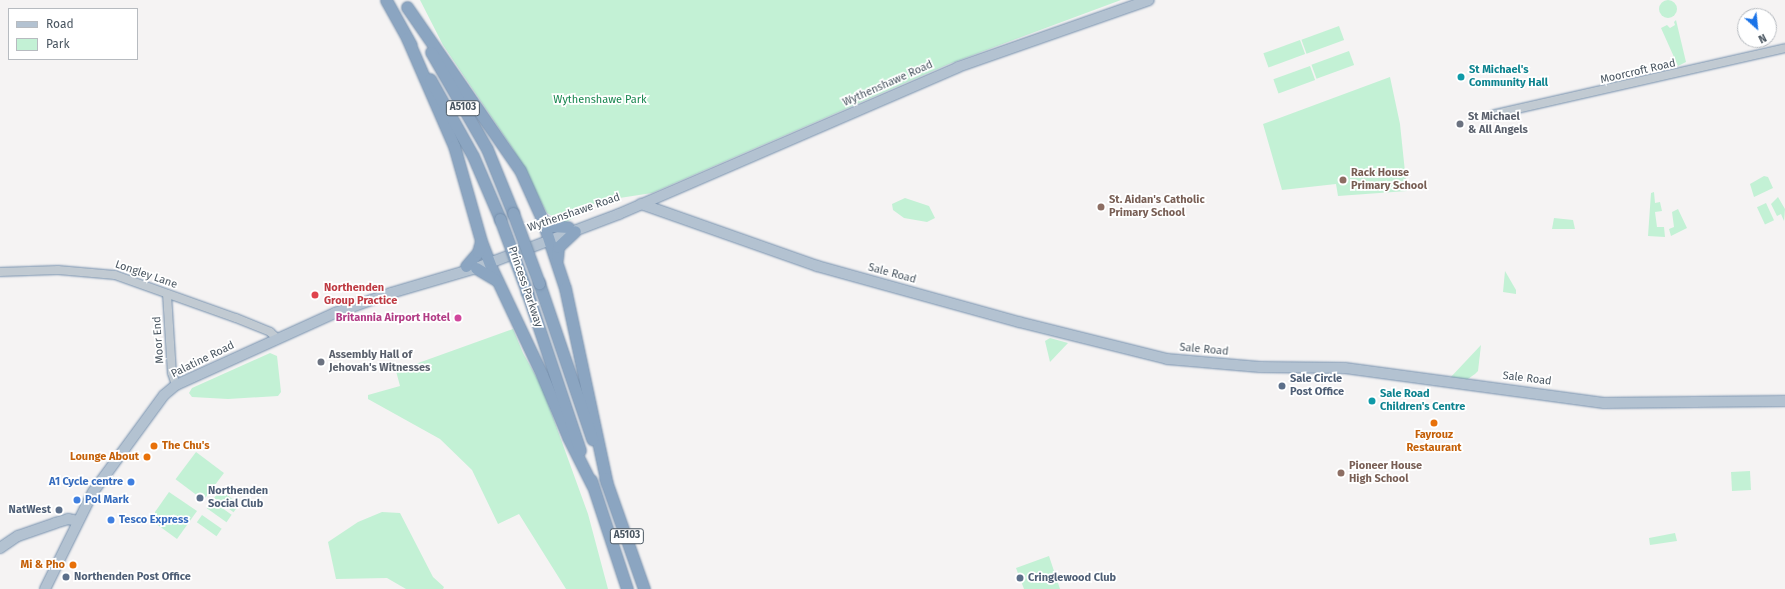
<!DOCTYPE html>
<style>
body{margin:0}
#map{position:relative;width:1785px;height:589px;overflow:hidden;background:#f5f3f3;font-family:"Fira Sans",sans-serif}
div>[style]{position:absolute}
.green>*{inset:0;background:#c3f1d5;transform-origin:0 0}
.round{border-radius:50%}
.roads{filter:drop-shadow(0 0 1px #7690ad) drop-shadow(0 0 1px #7690ad)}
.minor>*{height:8px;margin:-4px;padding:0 4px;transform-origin:4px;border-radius:4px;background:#c1cad2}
.major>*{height:10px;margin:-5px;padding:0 5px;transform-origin:5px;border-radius:5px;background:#b3c2d1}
.highway>*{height:11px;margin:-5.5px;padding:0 5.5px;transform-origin:5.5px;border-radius:5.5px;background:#8ba5c1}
.bridges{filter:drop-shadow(0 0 1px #7690ad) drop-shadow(0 0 1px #7690ad)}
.highway-bridge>*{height:11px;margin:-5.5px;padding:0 5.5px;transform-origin:5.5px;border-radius:5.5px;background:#8ba5c1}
.dots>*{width:11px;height:11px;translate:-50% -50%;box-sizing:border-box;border:2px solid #fff;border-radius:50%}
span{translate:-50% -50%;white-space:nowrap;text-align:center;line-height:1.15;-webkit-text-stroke:3.5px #fff;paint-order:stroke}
.shield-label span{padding:1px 3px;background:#fff;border:1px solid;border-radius:3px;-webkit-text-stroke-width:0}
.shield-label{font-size:10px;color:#4a5661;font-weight:700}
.culture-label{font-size:11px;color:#0d838f;font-weight:700}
.left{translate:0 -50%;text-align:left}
.street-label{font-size:11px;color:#4a5661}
.park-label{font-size:11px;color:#17864f}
.worship-label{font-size:11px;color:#5b616d;font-weight:700}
.education-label{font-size:11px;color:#785e54;font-weight:700}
.health-label{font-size:11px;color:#be3a42;font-weight:700}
.hotel-label{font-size:11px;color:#b23c85;font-weight:700}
.right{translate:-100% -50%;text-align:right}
.service-label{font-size:11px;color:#4e5e75;font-weight:700}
.food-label{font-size:11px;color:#c56008;font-weight:700}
.shop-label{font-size:11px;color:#366cbe;font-weight:700}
.legend{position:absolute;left:8px;top:8px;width:130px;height:52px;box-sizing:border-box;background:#fff;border:1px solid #b7bbc0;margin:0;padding:5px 7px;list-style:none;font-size:12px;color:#4a5661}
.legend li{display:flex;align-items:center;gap:8px;height:20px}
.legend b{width:20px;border:1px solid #b7bbc0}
.north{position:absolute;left:1737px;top:8px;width:40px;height:40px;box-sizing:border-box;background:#fff;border:1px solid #b7bbc0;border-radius:50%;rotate:153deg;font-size:11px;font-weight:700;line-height:16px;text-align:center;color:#4a5661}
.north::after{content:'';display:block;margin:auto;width:14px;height:18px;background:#1a73e8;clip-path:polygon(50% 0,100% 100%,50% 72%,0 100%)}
</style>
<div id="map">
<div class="green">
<i style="clip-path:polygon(420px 0,1121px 0,949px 64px,652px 193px,600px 201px,582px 209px,583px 213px,564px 223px,547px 213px,513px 149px,443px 45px)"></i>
<i class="round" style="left:1659px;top:0;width:18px;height:18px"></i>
<i style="clip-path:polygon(1676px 20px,1686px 62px,1678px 66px,1661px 28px,1667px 25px,1670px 28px,1675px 25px,1674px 22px)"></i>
<i style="left:1339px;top:26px;width:15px;height:40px;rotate:70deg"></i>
<i style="left:1300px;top:40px;width:15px;height:39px;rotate:70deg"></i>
<i style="left:1349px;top:51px;width:15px;height:40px;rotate:70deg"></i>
<i style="left:1310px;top:66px;width:15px;height:39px;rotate:70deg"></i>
<i style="clip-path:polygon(1390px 77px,1400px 124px,1407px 191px,1338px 196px,1336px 184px,1282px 190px,1263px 124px)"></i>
<i style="clip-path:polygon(1764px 176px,1768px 177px,1773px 188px,1754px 197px,1750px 184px)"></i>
<i style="clip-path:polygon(1654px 192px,1655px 203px,1660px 202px,1662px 211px,1655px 212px,1657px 227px,1664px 227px,1665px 237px,1648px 236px,1651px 193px)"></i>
<i style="clip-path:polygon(1778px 197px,1785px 209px,1784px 221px,1781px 214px,1777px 216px,1771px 204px)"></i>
<i style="clip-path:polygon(905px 198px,929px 206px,935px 218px,927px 222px,904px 218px,893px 210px,892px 204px)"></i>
<i style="left:1766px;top:203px;width:19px;height:10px;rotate:65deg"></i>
<i style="clip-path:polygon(1678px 209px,1687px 228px,1671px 236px,1669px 229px,1674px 227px,1672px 212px)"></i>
<i style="clip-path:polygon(1554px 218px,1573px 220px,1575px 229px,1552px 229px)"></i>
<i style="clip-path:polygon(1505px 271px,1516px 290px,1516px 294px,1503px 292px)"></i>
<i style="clip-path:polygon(513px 329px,523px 353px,542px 387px,588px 514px,608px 589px,566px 589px,519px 514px,498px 524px,472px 470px,440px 439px,368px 399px,368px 395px,400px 386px,396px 371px)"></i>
<i style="clip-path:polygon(1050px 338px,1068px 343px,1050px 362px,1045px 341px)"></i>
<i style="clip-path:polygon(1481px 345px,1478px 371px,1475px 374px,1465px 381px,1449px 379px)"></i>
<i style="clip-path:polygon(270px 353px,277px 356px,281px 392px,278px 396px,228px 399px,192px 397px,189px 393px,192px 388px)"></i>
<i style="left:196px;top:452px;width:35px;height:34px;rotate:37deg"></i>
<i style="left:1750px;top:471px;width:19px;height:19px;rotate:87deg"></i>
<i style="left:220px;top:490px;width:24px;height:10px;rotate:36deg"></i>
<i style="clip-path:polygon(169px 492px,197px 511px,177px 539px,155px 523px,155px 512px)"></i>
<i style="left:212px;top:501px;width:24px;height:9px;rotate:35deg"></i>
<i style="clip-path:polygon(382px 512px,400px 513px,433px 577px,444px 587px,443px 589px,406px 589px,387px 578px,336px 579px,328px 542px,358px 522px)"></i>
<i style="left:202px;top:515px;width:24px;height:9px;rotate:35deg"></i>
<i style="clip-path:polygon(1675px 533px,1677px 541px,1650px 545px,1649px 538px)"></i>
<i style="clip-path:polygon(1049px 556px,1060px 589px,1024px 589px,1016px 568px)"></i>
</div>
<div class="roads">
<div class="minor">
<i style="left:1495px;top:114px;width:297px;rotate:-12.8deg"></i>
<i style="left:0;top:272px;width:58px;rotate:-2deg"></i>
<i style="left:58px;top:270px;width:57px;rotate:5deg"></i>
<i style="left:115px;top:275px;width:128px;rotate:19.6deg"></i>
<i style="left:236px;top:318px;width:37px;rotate:22deg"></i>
<i style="left:270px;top:332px;width:9px;rotate:41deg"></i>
<i style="left:167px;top:294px;width:79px;rotate:86.4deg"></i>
<i style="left:172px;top:373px;width:13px;rotate:72deg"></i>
</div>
<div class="major">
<i style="left:641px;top:204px;width:187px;rotate:19.4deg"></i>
<i style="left:817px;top:266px;width:210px;rotate:15.5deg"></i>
<i style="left:1019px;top:322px;width:153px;rotate:14deg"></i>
<i style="left:1167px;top:359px;width:93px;rotate:4.9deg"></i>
<i style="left:1260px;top:367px;width:85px;rotate:0.7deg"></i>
<i style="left:1345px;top:368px;width:261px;rotate:7.7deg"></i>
<i style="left:1604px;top:403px;width:181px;rotate:-0.6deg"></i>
<i style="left:0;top:548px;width:22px;rotate:-34deg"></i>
<i style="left:18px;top:536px;width:39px;rotate:-19deg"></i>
<i style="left:55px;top:523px;width:14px;rotate:-17deg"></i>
<i style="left:68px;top:519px;width:10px;rotate:11deg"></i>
<i style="left:45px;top:589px;width:108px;rotate:-63.7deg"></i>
<i style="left:93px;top:492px;width:120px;rotate:-53.8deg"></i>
<i style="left:164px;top:395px;width:16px;rotate:-40deg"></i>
<i style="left:176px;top:385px;width:175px;rotate:-24.4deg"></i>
<i style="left:335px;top:313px;width:59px;rotate:-19.7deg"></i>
<i style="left:391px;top:293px;width:89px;rotate:-16.4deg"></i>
<i style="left:476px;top:268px;width:82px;rotate:-20.6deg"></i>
<i style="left:553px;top:239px;width:71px;rotate:-20.7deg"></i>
<i style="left:619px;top:214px;width:369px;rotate:-23.4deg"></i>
<i style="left:958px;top:67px;width:202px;rotate:-19.3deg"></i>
</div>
<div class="highway">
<i style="left:386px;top:0;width:51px;rotate:60.9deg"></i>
<i style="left:407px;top:7px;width:198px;rotate:55.3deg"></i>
<i style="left:520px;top:170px;width:54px;rotate:65.8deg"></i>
<i style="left:542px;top:219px;width:73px;rotate:71.6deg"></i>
<i style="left:565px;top:288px;width:200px;rotate:77.9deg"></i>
<i style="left:407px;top:38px;width:118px;rotate:66.5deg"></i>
<i style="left:454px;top:146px;width:99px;rotate:74.1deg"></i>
<i style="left:481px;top:241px;width:30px;rotate:69deg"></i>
<i style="left:492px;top:269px;width:117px;rotate:64.7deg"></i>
<i style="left:542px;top:375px;width:67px;rotate:67.2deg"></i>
<i style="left:568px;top:437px;width:54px;rotate:63.4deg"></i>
<i style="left:431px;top:52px;width:112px;rotate:60deg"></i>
<i style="left:487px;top:149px;width:69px;rotate:67.9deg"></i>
<i style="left:430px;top:79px;width:88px;rotate:60.8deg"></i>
<i style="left:473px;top:156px;width:69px;rotate:66.8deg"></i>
<i style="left:542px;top:219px;width:12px;rotate:35deg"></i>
<i style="left:552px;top:226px;width:16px;rotate:4deg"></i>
<i style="left:557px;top:259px;width:12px;rotate:-85deg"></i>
<i style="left:558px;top:247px;width:23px;rotate:-43deg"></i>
<i style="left:466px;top:266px;width:18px;rotate:-49deg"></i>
<i style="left:478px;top:252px;width:11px;rotate:-75deg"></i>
<i style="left:476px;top:268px;width:23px;rotate:31deg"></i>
<i style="left:539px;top:283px;width:165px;rotate:71.2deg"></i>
<i style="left:527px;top:292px;width:167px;rotate:71.5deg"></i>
<i style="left:605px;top:478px;width:118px;rotate:70.6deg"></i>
<i style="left:591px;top:480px;width:115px;rotate:71.7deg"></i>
</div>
</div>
<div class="bridges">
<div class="highway-bridge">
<i style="left:513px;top:213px;width:75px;rotate:69.6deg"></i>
<i style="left:500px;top:219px;width:78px;rotate:69.7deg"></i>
</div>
</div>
<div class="dots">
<i style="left:1461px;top:77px;background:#0f9aa8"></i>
<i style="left:1460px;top:124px;background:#6b7280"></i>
<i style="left:1343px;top:180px;background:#8d6e63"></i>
<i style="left:1101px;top:207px;background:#8d6e63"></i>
<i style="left:315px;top:295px;background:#e0444e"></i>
<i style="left:458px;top:318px;background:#d1479c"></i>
<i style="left:321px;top:362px;background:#6b7280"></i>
<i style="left:1282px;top:386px;background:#5c6f8a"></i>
<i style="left:1372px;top:401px;background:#0f9aa8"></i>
<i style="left:1434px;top:423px;background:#e8710a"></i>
<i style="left:154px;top:446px;background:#e8710a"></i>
<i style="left:147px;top:457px;background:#e8710a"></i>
<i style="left:1341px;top:473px;background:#8d6e63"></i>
<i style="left:131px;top:482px;background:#3f7fe0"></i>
<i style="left:200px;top:498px;background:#5c6f8a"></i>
<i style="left:77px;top:500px;background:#3f7fe0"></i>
<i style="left:59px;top:510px;background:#5c6f8a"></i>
<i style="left:111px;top:520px;background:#3f7fe0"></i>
<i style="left:73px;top:565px;background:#e8710a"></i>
<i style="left:66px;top:577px;background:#5c6f8a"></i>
<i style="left:1020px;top:578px;background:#5c6f8a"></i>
</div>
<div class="shield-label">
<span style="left:463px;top:108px">A5103</span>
<span style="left:627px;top:536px">A5103</span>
</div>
<div class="culture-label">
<span class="left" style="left:1469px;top:77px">St Michael's<br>Community Hall</span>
<span class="left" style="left:1380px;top:401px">Sale Road<br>Children's Centre</span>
</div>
<div class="street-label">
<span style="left:1638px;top:72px;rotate:-13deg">Moorcroft Road</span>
<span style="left:888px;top:84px;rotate:-24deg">Wythenshawe Road</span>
<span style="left:574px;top:213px;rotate:-19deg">Wythenshawe Road</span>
<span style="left:892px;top:274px;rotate:15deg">Sale Road</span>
<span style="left:146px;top:275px;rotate:19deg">Longley Lane</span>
<span style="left:525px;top:287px;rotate:71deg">Princess Parkway</span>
<span style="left:159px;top:340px;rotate:-94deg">Moor End</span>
<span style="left:1204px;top:350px;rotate:5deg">Sale Road</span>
<span style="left:203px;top:360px;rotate:-26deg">Palatine Road</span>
<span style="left:1527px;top:379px;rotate:7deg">Sale Road</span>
</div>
<div class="park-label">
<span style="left:600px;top:100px">Wythenshawe Park</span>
</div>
<div class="worship-label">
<span class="left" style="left:1468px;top:124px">St Michael<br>&amp; All Angels</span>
<span class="left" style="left:329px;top:362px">Assembly Hall of<br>Jehovah's Witnesses</span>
</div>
<div class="education-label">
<span class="left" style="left:1351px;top:180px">Rack House<br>Primary School</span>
<span class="left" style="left:1109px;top:207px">St. Aidan's Catholic<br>Primary School</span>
<span class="left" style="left:1349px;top:473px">Pioneer House<br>High School</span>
</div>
<div class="health-label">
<span class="left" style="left:324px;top:295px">Northenden<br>Group Practice</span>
</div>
<div class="hotel-label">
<span class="right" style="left:450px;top:318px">Britannia Airport Hotel</span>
</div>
<div class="service-label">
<span class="left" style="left:1290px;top:386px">Sale Circle<br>Post Office</span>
<span class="left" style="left:208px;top:498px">Northenden<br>Social Club</span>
<span class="right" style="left:51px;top:510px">NatWest</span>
<span class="left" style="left:74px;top:577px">Northenden Post Office</span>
<span class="left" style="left:1028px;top:578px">Cringlewood Club</span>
</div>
<div class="food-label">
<span style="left:1434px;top:442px">Fayrouz<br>Restaurant</span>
<span class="left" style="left:162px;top:446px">The Chu's</span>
<span class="right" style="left:139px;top:457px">Lounge About</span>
<span class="right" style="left:65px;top:565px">Mi &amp; Pho</span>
</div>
<div class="shop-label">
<span class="right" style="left:123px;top:482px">A1 Cycle centre</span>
<span class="left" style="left:85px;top:500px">Pol Mark</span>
<span class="left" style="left:119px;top:520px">Tesco Express</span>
</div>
<ul class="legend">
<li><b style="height:5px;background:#b3c2d1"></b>Road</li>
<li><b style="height:11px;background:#c3f1d5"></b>Park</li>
</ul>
<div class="north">N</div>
</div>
